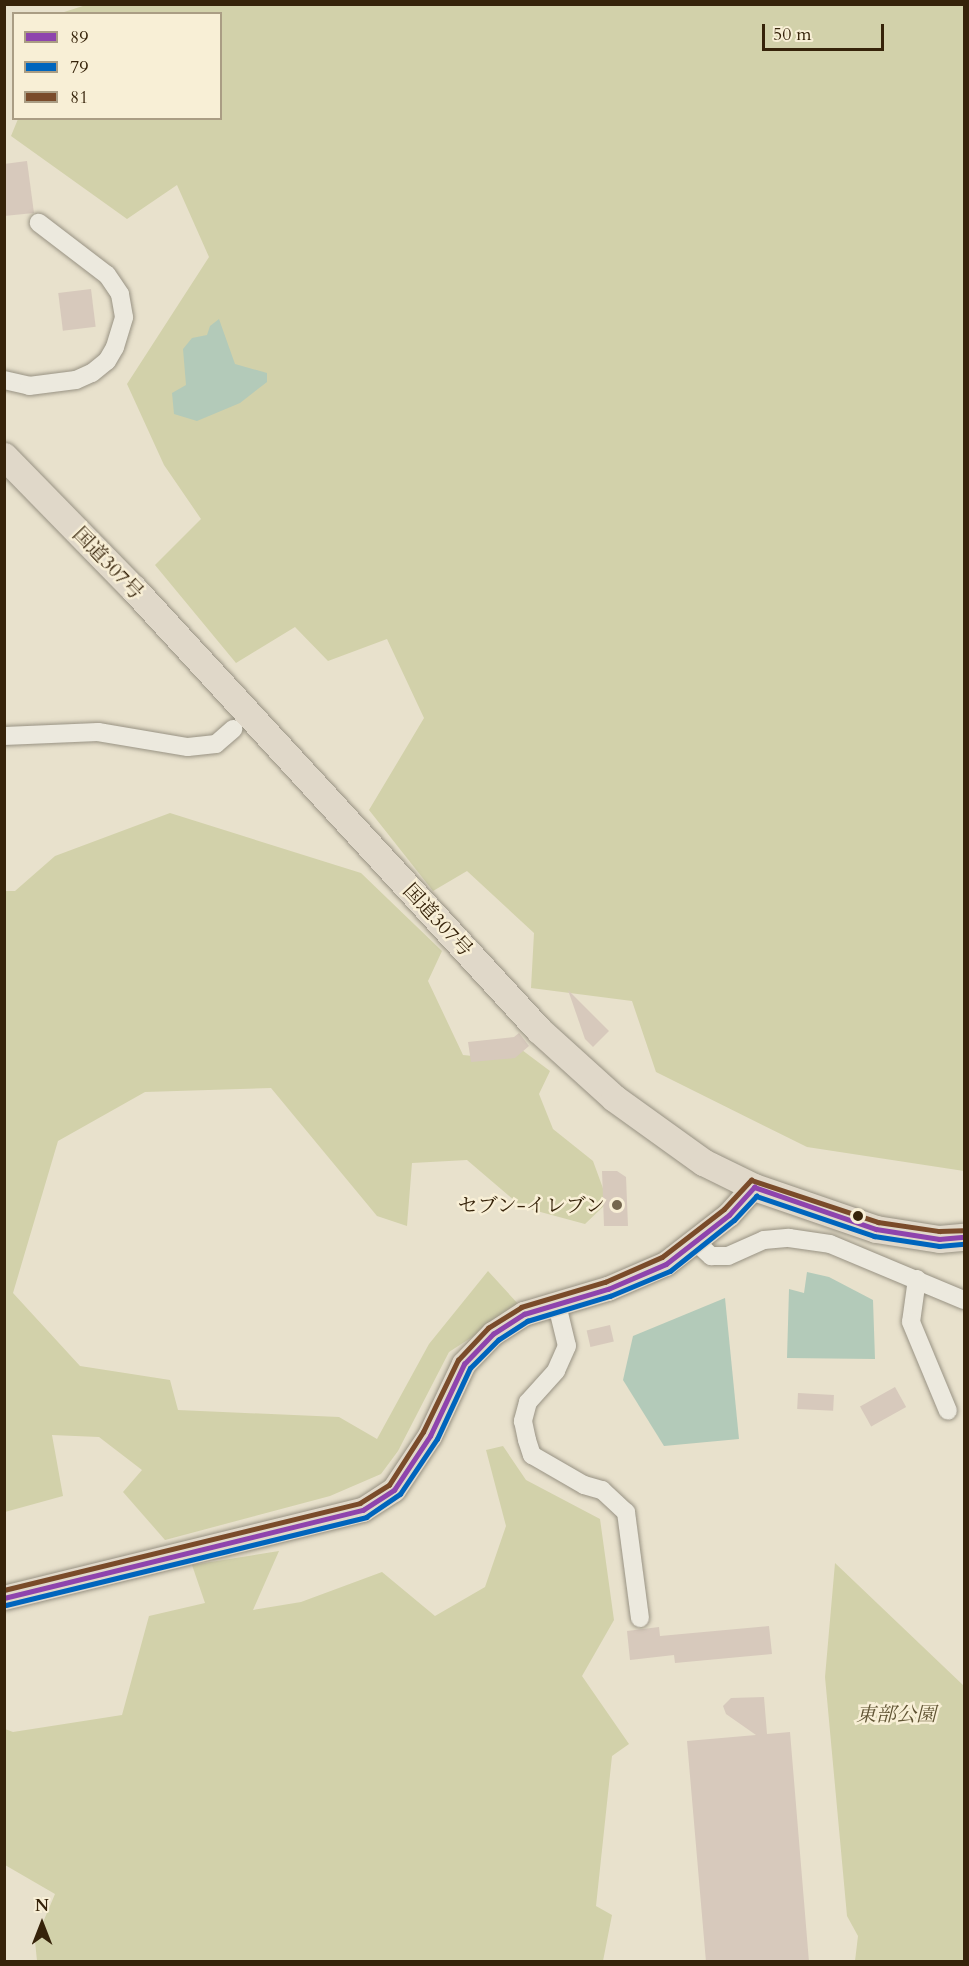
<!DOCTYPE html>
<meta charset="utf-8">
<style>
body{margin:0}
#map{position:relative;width:969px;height:1966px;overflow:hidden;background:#e8e1cc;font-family:Cardo,"Noto Serif JP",serif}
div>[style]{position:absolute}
.green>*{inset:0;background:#d2d1aa}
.water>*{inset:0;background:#b3cab9}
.building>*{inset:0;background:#d7c9bc;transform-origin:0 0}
.roads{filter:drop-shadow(0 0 2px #989283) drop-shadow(0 0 2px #989283)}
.minor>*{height:18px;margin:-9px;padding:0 9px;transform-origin:9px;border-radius:9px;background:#ece9de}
.major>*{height:24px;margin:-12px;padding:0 12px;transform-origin:12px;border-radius:12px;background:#e0d8c9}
.highway>*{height:27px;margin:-13.5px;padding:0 13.5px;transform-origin:13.5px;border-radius:13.5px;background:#e0d8c9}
.bus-1>*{height:4.5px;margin:-2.25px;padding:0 2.25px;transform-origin:2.25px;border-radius:2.25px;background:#8e44ad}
.bus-2>*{height:4.5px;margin:-2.25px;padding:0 2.25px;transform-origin:2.25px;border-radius:2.25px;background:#0065bd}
.bus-3>*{height:4.5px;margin:-2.25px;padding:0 2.25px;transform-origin:2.25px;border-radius:2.25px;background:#7a4b2a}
.dots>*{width:16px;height:16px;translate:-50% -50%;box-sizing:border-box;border:3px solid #f8efd6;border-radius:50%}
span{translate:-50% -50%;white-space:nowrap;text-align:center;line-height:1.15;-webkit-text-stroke:5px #f8efd6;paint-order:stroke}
.street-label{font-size:20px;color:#36230a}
.poi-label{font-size:20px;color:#36230a}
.right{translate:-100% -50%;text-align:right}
.park-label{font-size:20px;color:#5f5332;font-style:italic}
.frame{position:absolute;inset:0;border:6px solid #36230a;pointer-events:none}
.legend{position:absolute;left:12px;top:12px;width:210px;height:108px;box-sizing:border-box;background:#f8efd6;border:2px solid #aa9d84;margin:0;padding:8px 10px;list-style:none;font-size:18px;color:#36230a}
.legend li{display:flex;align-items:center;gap:12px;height:30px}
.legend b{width:30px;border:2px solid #aa9d84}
.north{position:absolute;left:12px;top:1894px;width:60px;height:60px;-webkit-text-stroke:4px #f8efd6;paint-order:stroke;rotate:0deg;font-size:16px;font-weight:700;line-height:24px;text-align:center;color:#36230a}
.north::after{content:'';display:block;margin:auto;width:21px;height:27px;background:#36230a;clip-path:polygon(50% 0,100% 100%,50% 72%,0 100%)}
.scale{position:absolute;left:762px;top:24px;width:122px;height:27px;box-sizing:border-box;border:3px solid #36230a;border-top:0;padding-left:8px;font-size:18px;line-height:21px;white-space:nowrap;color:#36230a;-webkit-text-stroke:4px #f8efd6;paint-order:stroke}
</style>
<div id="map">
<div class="green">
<i style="clip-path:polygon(86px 5px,964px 5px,964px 1171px,807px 1147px,656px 1072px,632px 1001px,531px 988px,534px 933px,467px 871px,433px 891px,369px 810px,424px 718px,387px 639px,328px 661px,295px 627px,236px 663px,155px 565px,201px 519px,164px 465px,127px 384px,209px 257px,177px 185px,127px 219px,11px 136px,18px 119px,220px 118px,220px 14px,61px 13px)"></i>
<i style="clip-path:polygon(170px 813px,361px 873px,442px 951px,428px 981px,463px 1055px,502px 1059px,514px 1044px,550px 1071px,539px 1094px,553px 1129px,593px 1161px,608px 1202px,585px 1224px,522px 1207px,467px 1160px,412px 1163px,407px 1226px,377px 1216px,271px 1088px,145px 1092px,58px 1141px,13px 1293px,80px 1366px,170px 1380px,178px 1410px,339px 1417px,377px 1439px,429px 1344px,488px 1271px,520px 1306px,449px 1352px,398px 1451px,381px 1474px,330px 1496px,165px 1540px,123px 1492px,142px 1470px,99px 1437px,52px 1435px,63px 1496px,5px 1512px,5px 891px,15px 891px,55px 856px)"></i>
<i style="clip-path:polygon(503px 1446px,526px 1480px,600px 1519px,614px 1620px,582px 1676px,629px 1744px,612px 1756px,596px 1906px,612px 1915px,603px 1961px,37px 1961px,35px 1941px,55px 1894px,5px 1865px,5px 1729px,13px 1732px,122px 1715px,149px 1616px,205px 1603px,192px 1565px,279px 1551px,253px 1610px,301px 1602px,382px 1572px,435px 1616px,485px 1587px,506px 1526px,486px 1450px)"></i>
<i style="clip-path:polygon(835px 1563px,964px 1686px,964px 1961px,855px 1961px,858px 1936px,847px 1916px,825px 1677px)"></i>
</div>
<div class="water">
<i style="clip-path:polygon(219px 319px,235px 364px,267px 373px,267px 382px,240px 403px,197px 421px,174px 414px,172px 393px,186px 385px,183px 349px,192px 338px,207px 335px,210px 326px)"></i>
<i style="clip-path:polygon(807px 1272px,829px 1277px,873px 1300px,875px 1359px,787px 1358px,789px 1289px,804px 1293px)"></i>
<i style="clip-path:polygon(725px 1298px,739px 1439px,664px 1446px,623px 1380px,633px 1336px)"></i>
</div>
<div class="building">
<i style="clip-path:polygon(27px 161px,34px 213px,4px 216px,4px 164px)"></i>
<i style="left:91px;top:289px;width:38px;height:33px;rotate:83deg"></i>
<i style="clip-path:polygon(568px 990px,609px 1031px,593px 1047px,585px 1039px)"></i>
<i style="clip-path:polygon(519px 1033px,529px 1046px,515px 1058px,471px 1062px,468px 1042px,514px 1037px)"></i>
<i style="clip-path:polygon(602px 1171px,617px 1171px,626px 1177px,628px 1226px,604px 1226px)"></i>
<i style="left:610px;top:1325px;width:17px;height:24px;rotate:77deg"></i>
<i style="left:895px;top:1387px;width:23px;height:40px;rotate:61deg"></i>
<i style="left:798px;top:1393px;width:36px;height:16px;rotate:3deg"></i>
<i style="clip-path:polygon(769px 1626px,772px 1654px,675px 1663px,674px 1655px,630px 1660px,627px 1631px,659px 1627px,660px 1636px)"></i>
<i style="clip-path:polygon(764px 1697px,767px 1734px,790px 1732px,809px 1962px,706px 1962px,687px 1741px,756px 1735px,726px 1714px,723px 1706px,731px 1698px)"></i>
</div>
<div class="roads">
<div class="minor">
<i style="left:4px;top:380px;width:26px;rotate:13deg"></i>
<i style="left:29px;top:386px;width:47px;rotate:-7.3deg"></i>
<i style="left:76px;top:380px;width:17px;rotate:-24deg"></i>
<i style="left:92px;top:373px;width:19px;rotate:-39deg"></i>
<i style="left:107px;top:361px;width:16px;rotate:-60deg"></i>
<i style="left:115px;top:347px;width:31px;rotate:-73deg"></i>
<i style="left:124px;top:317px;width:23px;rotate:-100deg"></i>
<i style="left:120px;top:294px;width:23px;rotate:-124deg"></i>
<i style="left:107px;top:275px;width:86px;rotate:-142.6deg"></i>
<i style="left:4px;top:736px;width:94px;rotate:-2.4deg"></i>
<i style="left:98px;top:732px;width:91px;rotate:9.5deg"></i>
<i style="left:188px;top:747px;width:28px;rotate:-6deg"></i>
<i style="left:216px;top:744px;width:23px;rotate:-41deg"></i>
<i style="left:696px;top:1242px;width:21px;rotate:43deg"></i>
<i style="left:711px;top:1256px;width:17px"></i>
<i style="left:728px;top:1256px;width:39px;rotate:-24deg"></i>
<i style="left:764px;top:1240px;width:25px;rotate:-5deg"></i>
<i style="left:789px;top:1238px;width:41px;rotate:8.3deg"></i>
<i style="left:830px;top:1244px;width:145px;rotate:22.7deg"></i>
<i style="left:917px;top:1279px;width:43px;rotate:97.9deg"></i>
<i style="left:911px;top:1322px;width:96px;rotate:67.4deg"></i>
<i style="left:557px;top:1305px;width:42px;rotate:76.3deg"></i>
<i style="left:567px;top:1346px;width:27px;rotate:114deg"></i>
<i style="left:556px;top:1371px;width:42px;rotate:132.1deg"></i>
<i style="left:528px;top:1402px;width:20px;rotate:105deg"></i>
<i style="left:523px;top:1421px;width:19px;rotate:78deg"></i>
<i style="left:527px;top:1440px;width:16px;rotate:72deg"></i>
<i style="left:532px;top:1455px;width:60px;rotate:30deg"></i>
<i style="left:584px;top:1485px;width:19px;rotate:16deg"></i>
<i style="left:602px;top:1490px;width:33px;rotate:43deg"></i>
<i style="left:626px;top:1512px;width:107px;rotate:82.5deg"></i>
</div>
<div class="major">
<i style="left:4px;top:1598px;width:370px;rotate:-13.8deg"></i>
<i style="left:363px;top:1510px;width:37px;rotate:-33deg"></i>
<i style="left:394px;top:1490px;width:65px;rotate:-56.3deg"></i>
<i style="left:430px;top:1436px;width:80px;rotate:-64.7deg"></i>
<i style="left:464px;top:1364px;width:42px;rotate:-46deg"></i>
<i style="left:493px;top:1334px;width:37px;rotate:-33deg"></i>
<i style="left:524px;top:1314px;width:88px;rotate:-16.6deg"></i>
<i style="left:608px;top:1289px;width:63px;rotate:-23.3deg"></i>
<i style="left:666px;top:1264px;width:80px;rotate:-37.9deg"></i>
<i style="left:729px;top:1215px;width:38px;rotate:-48deg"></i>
</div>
<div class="highway">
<i style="left:4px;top:456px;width:185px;rotate:45.7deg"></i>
<i style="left:133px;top:588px;width:600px;rotate:47.43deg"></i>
<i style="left:539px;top:1030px;width:101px;rotate:42.2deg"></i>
<i style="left:614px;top:1098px;width:110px;rotate:35.7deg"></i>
<i style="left:703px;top:1162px;width:57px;rotate:26.1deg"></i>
<i style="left:754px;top:1187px;width:129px;rotate:19deg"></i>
<i style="left:876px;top:1229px;width:64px;rotate:9deg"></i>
<i style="left:939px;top:1239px;width:25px;rotate:-5deg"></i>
</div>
</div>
<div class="bus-1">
<i style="left:4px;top:1598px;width:370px;rotate:-13.8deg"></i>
<i style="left:363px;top:1510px;width:37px;rotate:-33deg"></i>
<i style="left:394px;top:1490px;width:65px;rotate:-56.3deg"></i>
<i style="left:430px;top:1436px;width:80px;rotate:-64.7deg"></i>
<i style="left:464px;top:1364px;width:42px;rotate:-46deg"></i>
<i style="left:493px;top:1334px;width:37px;rotate:-33deg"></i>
<i style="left:524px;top:1314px;width:88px;rotate:-16.6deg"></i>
<i style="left:608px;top:1289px;width:63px;rotate:-23.3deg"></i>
<i style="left:666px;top:1264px;width:80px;rotate:-37.9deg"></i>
<i style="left:729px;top:1215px;width:38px;rotate:-48deg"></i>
<i style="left:754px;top:1187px;width:129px;rotate:19deg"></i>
<i style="left:876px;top:1229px;width:64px;rotate:9deg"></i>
<i style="left:939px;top:1239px;width:25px;rotate:-5deg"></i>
</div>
<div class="bus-2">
<i style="left:6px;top:1605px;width:371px;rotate:-13.7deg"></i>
<i style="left:366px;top:1517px;width:41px;rotate:-34.1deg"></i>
<i style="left:400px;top:1494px;width:66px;rotate:-56.1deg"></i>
<i style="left:437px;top:1439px;width:78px;rotate:-65.1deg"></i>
<i style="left:470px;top:1368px;width:40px;rotate:-45deg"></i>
<i style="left:498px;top:1340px;width:35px;rotate:-33deg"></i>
<i style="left:527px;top:1321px;width:87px;rotate:-16.8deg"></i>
<i style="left:610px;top:1296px;width:65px;rotate:-22.6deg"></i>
<i style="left:670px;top:1271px;width:82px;rotate:-38.6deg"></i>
<i style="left:734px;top:1220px;width:33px;rotate:-47deg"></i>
<i style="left:756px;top:1196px;width:125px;rotate:18.7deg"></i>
<i style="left:874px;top:1236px;width:66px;rotate:8.7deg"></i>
<i style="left:939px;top:1246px;width:25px;rotate:-5deg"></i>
</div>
<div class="bus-3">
<i style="left:4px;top:1590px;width:366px;rotate:-13.7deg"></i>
<i style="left:360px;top:1503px;width:34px;rotate:-32deg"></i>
<i style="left:389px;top:1485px;width:63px;rotate:-57.3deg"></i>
<i style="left:423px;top:1432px;width:80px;rotate:-64.1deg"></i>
<i style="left:458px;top:1360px;width:44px;rotate:-46.8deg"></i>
<i style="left:488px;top:1328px;width:39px;rotate:-32deg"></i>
<i style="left:521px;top:1307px;width:88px;rotate:-16.6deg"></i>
<i style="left:605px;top:1282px;width:62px;rotate:-23.7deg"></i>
<i style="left:662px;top:1257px;width:78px;rotate:-37.7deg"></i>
<i style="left:724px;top:1209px;width:40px;rotate:-47deg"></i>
<i style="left:751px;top:1180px;width:134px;rotate:18.3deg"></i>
<i style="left:878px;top:1222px;width:62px;rotate:8.4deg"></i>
<i style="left:939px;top:1231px;width:24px;rotate:-2deg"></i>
</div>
<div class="dots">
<i style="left:617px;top:1205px;background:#74664e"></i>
<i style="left:858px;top:1216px;background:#36230a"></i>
</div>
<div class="street-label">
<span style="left:108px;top:563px;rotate:46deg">国道307号</span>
<span style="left:438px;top:920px;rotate:47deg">国道307号</span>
</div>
<div class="poi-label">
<span class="right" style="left:605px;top:1205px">セブン-イレブン</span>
</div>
<div class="park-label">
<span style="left:896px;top:1714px">東部公園</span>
</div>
<div class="frame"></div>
<ul class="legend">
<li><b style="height:8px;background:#8e44ad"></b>89</li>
<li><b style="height:8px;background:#0065bd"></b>79</li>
<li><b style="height:8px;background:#7a4b2a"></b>81</li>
</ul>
<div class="north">N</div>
<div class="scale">50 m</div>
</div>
